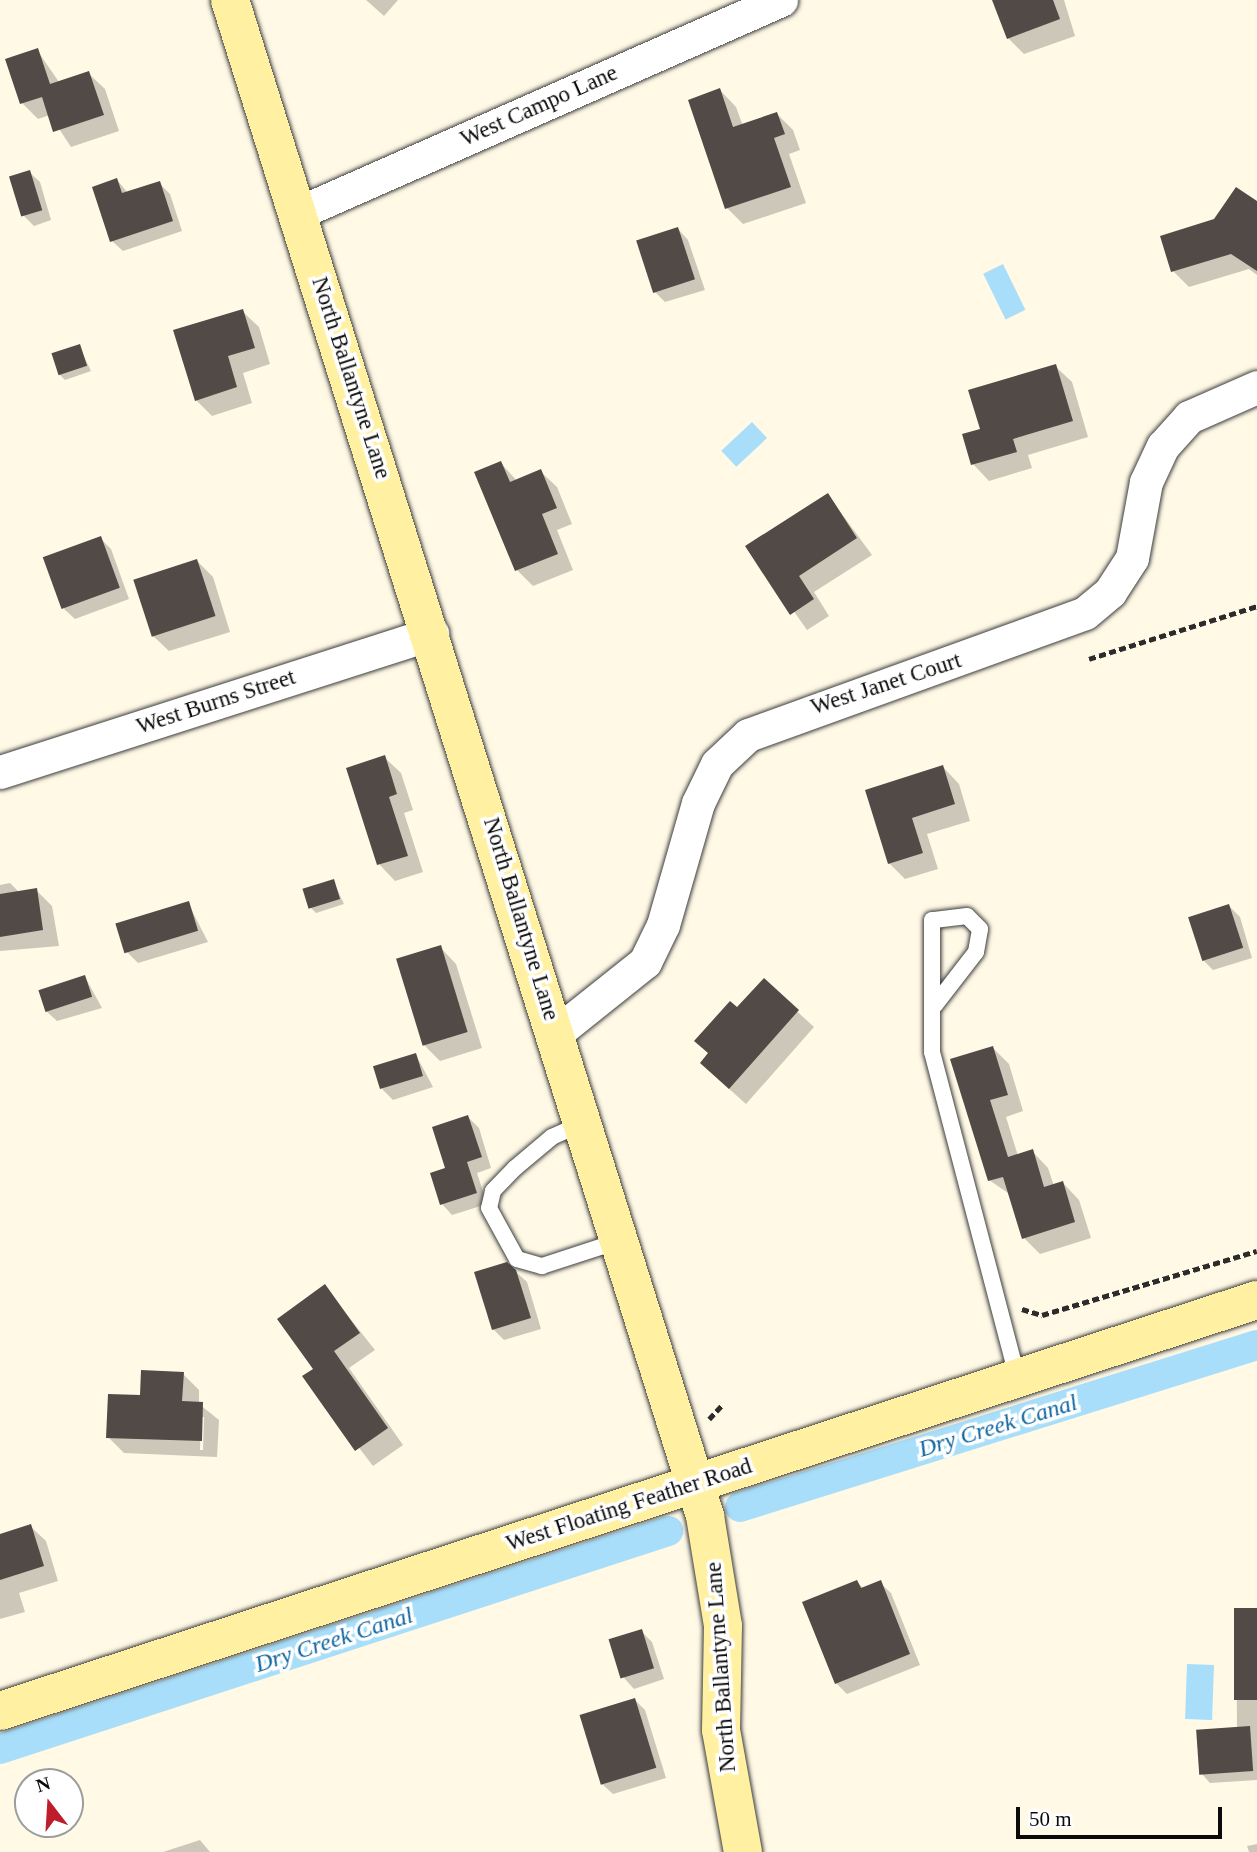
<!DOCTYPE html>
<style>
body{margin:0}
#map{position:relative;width:1257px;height:1852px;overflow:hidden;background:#fff9e6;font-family:Georgia,serif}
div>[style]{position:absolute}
.water>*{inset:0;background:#a8def9;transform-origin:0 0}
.shadow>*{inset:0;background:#0003}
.canal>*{height:30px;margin:-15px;padding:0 15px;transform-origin:15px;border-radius:15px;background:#a8def9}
.building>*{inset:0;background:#524a46;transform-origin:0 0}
.path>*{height:4.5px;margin-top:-2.25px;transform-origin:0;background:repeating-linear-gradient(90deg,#2c2c2c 0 7px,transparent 0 10.5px)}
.roads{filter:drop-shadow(0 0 2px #3d3d3d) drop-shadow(0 0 2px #3d3d3d)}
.lane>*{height:16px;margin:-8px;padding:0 8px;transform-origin:8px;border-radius:8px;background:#fff}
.street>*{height:33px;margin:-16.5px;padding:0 16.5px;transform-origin:16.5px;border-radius:16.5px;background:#fff}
.secondary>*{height:38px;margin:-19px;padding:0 19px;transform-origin:19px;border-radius:19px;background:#fff1a1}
span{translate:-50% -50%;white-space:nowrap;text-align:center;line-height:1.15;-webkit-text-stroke:7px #fff;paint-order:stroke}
.street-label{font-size:23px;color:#0a0a0a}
.water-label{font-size:24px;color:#0f659f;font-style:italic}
.north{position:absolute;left:14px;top:1768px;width:70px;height:70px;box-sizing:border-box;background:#fff;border:2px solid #9d9d9d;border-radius:50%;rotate:343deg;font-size:19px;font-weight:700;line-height:28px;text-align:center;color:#0a0a0a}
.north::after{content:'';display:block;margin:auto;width:24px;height:32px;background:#be1d2b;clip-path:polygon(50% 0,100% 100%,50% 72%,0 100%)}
.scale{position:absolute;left:1016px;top:1807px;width:206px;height:32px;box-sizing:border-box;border:4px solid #0a0a0a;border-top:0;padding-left:9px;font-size:21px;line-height:24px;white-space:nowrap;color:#0a0a0a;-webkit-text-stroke:5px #fff;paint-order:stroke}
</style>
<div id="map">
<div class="water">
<i style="left:1003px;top:264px;width:51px;height:22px;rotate:64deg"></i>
<i style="left:752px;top:422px;width:22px;height:42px;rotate:47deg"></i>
<i style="left:1187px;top:1664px;width:27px;height:55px;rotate:2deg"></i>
</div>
<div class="shadow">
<i style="clip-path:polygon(366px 0,398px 0,384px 16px)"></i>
<i style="clip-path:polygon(994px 0,1064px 0,1075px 36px,1024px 54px,1008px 38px)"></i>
<i style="clip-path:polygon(37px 50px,59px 82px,88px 73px,105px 89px,119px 131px,71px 147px,50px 115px,38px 119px,22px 103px)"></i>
<i style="clip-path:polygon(720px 90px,736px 107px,743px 126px,777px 114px,793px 130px,800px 150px,789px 154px,806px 203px,743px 224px,727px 208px)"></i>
<i style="clip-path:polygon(29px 172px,40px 182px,51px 220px,34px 226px,23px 215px)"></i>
<i style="clip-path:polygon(117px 180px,128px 193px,159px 183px,170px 194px,182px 231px,123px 251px,112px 241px)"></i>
<i style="clip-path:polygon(1257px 203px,1257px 275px,1249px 269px,1189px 287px,1173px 271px,1215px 221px)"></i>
<i style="clip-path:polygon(678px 229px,688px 240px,705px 290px,665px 302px,655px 292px)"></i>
<i style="clip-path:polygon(242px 311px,259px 327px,270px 364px,243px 373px,252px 403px,212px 416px,196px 400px)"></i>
<i style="clip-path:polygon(79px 346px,91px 371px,65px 380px,60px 375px)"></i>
<i style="clip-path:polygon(1055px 366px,1072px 382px,1088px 437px,1028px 455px,1032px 468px,989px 481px,973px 464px,982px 430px)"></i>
<i style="clip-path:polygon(501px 463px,517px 481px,540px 471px,557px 487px,572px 524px,557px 530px,573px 570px,533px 586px,517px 570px)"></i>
<i style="clip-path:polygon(828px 495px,872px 555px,814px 592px,829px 616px,807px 630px,748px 546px)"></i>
<i style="clip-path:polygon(100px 538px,111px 549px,129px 599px,75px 619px,64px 609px)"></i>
<i style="clip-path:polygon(197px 561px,213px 577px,230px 632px,169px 651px,152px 635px)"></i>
<i style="clip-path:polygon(384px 757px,401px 773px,413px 810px,404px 813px,423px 872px,395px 881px,379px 864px)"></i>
<i style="clip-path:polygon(943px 767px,959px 784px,970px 821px,927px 834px,938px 869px,905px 879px,889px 863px,867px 791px)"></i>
<i style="clip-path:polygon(333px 881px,344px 904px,316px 913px,311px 908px)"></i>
<i style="clip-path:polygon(10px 883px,20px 893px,36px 890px,52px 906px,59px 946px,0 951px,0 885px)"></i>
<i style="clip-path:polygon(188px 903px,208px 942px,138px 963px,127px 952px,118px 925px)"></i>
<i style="clip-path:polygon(1229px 906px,1240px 917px,1252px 958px,1213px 970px,1203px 960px)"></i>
<i style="clip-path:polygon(440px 947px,456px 964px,482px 1048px,440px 1061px,424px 1045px)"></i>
<i style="clip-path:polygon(85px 977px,102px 1008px,57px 1021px,46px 1011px)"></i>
<i style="clip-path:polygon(764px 981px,814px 1027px,746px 1104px,718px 1079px,738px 1010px)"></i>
<i style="clip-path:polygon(993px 1048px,1009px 1064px,1023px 1111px,1006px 1117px,1018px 1156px,1032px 1151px,1048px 1168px,1054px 1186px,1063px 1183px,1079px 1200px,1091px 1238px,1040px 1254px,1024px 1238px,1011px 1195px,989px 1180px,952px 1061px)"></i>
<i style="clip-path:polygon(416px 1055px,433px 1087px,393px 1100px,382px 1089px)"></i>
<i style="clip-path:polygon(468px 1117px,479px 1128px,491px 1168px,477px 1173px,487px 1204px,452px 1215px,442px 1204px,447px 1169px)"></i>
<i style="clip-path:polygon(515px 1271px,527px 1282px,541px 1329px,504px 1340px,493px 1329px)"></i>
<i style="clip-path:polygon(325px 1287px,375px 1350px,349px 1368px,403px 1445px,373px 1466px,304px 1376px,315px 1369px)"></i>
<i style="clip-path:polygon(evenodd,183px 1374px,199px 1390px,199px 1404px,219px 1420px,217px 1457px,124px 1453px,108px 1437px,142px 1397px,183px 1374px,201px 1417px,204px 1417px,203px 1450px,200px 1450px,201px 1417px)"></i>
<i style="clip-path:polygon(30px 1526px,46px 1541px,58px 1581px,19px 1593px,25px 1612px,0 1619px,0 1535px)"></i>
<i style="clip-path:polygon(857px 1582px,864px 1589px,880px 1583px,891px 1593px,920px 1665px,847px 1694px,836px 1683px)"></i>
<i style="clip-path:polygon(1236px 1610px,1257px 1610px,1257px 1780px,1210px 1783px,1201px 1773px,1237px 1729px)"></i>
<i style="clip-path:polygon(641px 1631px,652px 1642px,664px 1679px,634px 1689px,624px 1678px)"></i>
<i style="clip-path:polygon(635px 1700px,645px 1710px,666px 1778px,613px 1794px,602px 1784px)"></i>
<i style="clip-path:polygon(200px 1840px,210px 1852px,163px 1852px)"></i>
<i style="clip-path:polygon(1257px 1844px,1257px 1852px,1249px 1852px,1247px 1846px)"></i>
</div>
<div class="canal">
<i style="left:740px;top:1507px;width:542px;rotate:-17.4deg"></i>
<i style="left:0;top:1749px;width:703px;rotate:-18.07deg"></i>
</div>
<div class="building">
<i style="clip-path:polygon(992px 0,1053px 0,1060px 19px,1007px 39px)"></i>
<i style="clip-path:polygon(38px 48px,50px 84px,89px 71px,104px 115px,53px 132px,42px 97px,20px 104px,5px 59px)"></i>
<i style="clip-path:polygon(720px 88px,733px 127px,777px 112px,785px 134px,774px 138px,791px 187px,725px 209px,688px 100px)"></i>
<i style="left:30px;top:170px;width:42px;height:22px;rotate:73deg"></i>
<i style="clip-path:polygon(117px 178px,122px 193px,160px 181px,173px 221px,110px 242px,92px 187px)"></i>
<i style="clip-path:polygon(1236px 187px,1257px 201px,1257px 271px,1231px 254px,1171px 272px,1160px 236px,1214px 219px)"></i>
<i style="left:678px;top:227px;width:55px;height:44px;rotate:72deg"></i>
<i style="clip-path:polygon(243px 309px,255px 348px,228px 356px,237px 387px,195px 401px,173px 330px)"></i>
<i style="left:80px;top:344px;width:23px;height:30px;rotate:72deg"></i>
<i style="clip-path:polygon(1056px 364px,1073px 421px,1013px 439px,1017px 452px,971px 465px,962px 434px,980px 429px,968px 390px)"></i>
<i style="clip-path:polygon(501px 461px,510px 482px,541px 469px,557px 508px,542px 514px,558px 554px,515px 571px,474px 472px)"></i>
<i style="clip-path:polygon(828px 493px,857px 538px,799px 576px,814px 599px,790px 615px,745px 546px)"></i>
<i style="left:101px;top:536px;width:55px;height:62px;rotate:70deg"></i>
<i style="left:197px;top:559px;width:60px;height:67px;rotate:72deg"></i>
<i style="clip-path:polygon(385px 755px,397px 794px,389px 797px,408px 856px,377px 865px,346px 768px)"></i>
<i style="clip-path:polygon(943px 765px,955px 804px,912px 818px,923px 853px,888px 864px,865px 790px)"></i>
<i style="left:334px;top:879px;width:21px;height:33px;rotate:73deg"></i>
<i style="clip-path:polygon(37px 888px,43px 930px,0 937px,0 894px)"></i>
<i style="left:189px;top:901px;width:31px;height:77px;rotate:73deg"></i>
<i style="left:1229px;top:904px;width:46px;height:43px;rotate:72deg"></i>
<i style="left:441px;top:945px;width:91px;height:47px;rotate:73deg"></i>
<i style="left:85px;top:975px;width:23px;height:49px;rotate:72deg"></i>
<i style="clip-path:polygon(764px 978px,799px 1010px,729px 1089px,700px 1063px,708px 1053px,694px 1041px,730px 1001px,737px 1007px)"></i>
<i style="clip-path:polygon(993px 1046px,1008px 1095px,990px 1100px,1008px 1157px,1033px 1149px,1044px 1187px,1063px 1181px,1075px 1222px,1022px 1239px,1003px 1177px,988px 1181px,950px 1059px)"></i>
<i style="left:416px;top:1053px;width:24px;height:45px;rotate:73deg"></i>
<i style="clip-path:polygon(468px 1115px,482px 1157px,467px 1162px,477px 1193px,440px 1205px,430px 1173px,445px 1168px,432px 1127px)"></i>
<i style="clip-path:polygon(507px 1262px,516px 1270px,531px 1318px,492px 1330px,474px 1272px)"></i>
<i style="clip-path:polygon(325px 1284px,360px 1333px,334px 1351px,388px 1428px,355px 1451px,302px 1376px,313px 1369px,277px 1319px)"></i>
<i style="clip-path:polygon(141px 1370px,184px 1372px,182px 1401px,203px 1402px,202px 1441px,106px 1438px,108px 1394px,140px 1395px)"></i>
<i style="clip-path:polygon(31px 1524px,44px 1566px,0 1580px,0 1534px)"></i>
<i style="clip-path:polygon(857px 1580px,861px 1588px,881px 1580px,910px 1654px,835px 1684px,802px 1602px)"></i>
<i style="left:1234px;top:1608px;width:23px;height:92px"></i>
<i style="left:642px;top:1629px;width:41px;height:35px;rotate:73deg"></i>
<i style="left:635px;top:1698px;width:73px;height:58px;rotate:73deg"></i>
<i style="left:1250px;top:1726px;width:45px;height:54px;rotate:86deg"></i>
</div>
<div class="path">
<i style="left:1089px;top:659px;width:176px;rotate:-17.5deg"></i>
<i style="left:1022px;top:1309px;width:21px;rotate:17deg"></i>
<i style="left:1042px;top:1315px;width:224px;rotate:-16.6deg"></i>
<i style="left:709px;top:1419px;width:19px;rotate:-47deg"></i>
</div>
<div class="roads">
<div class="lane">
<i style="left:935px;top:1005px;width:67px;rotate:-52.3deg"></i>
<i style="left:976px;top:952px;width:23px;rotate:-80deg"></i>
<i style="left:980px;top:929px;width:18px;rotate:-135deg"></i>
<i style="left:967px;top:916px;width:35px;rotate:173deg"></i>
<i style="left:932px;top:920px;width:132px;rotate:90deg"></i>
<i style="left:932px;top:1052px;width:339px;rotate:75.3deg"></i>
<i style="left:581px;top:1124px;width:32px;rotate:156deg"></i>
<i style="left:552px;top:1137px;width:48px;rotate:140deg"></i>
<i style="left:515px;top:1168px;width:32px;rotate:134deg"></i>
<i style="left:493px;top:1191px;width:17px;rotate:103deg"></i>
<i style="left:489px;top:1208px;width:58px;rotate:61.2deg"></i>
<i style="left:517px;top:1259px;width:26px;rotate:16deg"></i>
<i style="left:542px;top:1266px;width:81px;rotate:-18deg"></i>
</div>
<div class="street">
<i style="left:298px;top:213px;width:528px;rotate:-23.8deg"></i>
<i style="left:0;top:772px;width:454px;rotate:-17.8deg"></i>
<i style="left:556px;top:1033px;width:114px;rotate:-38.6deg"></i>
<i style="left:645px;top:962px;width:41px;rotate:-64.1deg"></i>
<i style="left:663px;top:925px;width:127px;rotate:-74deg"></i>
<i style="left:698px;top:803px;width:43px;rotate:-64deg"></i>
<i style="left:717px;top:764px;width:42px;rotate:-43.1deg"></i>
<i style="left:748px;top:735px;width:358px;rotate:-19.9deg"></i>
<i style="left:1085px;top:613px;width:33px;rotate:-40deg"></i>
<i style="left:1110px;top:592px;width:40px;rotate:-57.1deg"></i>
<i style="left:1132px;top:558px;width:77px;rotate:-79.6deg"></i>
<i style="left:1146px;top:482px;width:40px;rotate:-65deg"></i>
<i style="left:1163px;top:446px;width:39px;rotate:-48deg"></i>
<i style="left:1189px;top:417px;width:74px;rotate:-23.8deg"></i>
</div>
<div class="secondary">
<i style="left:230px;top:0;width:1589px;rotate:72.6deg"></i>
<i style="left:705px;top:1516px;width:111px;rotate:80.7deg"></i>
<i style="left:723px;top:1626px;width:104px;rotate:91.1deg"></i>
<i style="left:721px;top:1730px;width:124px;rotate:79.8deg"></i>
<i style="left:0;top:1711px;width:1322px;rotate:-18.11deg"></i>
</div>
</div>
<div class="street-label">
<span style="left:539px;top:106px;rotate:-24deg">West Campo Lane</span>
<span style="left:351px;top:378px;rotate:72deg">North Ballantyne Lane</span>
<span style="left:886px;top:684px;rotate:-18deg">West Janet Court</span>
<span style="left:216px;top:702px;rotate:-18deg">West Burns Street</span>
<span style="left:521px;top:919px;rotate:73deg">North Ballantyne Lane</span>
<span style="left:629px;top:1505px;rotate:-18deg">West Floating Feather Road</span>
<span style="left:721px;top:1667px;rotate:-94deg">North Ballantyne Lane</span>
</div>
<div class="water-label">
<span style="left:998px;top:1426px;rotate:-17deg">Dry Creek Canal</span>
<span style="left:334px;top:1640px;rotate:-18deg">Dry Creek Canal</span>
</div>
<div class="north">N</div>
<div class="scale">50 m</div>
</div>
